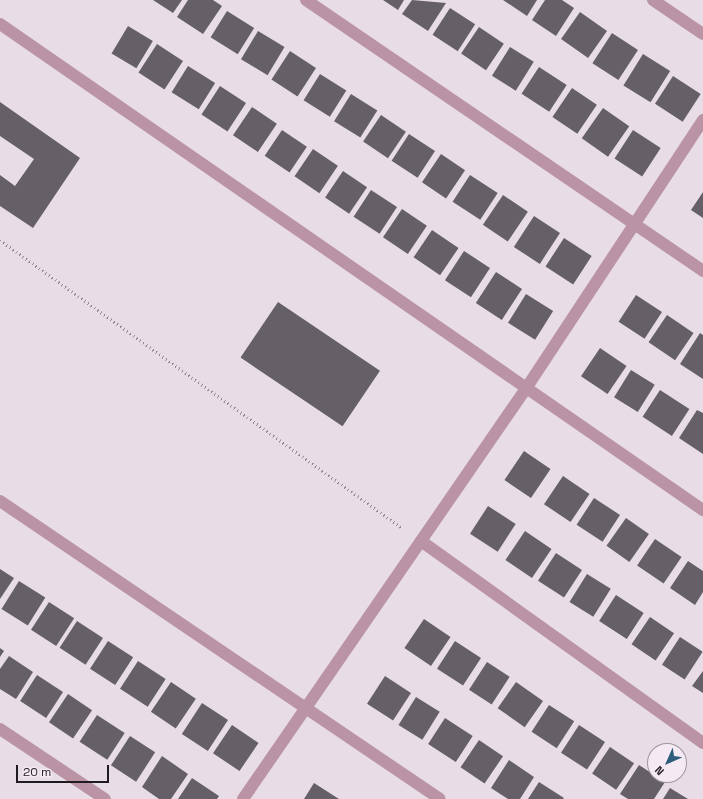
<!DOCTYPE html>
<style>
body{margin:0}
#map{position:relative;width:703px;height:799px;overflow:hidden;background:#e8dde6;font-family:"Space Grotesk",sans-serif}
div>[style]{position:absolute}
.building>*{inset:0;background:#655f68;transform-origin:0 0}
.path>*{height:2.5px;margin-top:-1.25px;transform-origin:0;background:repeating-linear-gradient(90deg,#91898f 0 1px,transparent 0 4px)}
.street>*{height:12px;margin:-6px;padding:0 6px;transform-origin:6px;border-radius:6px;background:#ba94a5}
span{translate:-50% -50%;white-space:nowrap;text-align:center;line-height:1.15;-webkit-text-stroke:4px #f5eaf4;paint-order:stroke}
.north{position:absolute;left:647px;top:743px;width:40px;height:40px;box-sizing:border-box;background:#f5eaf4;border:1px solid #9f979e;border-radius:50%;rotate:225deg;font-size:11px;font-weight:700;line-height:16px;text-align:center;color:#1f1b1e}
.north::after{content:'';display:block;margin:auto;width:14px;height:18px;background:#2e5d7c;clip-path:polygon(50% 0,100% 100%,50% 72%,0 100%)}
.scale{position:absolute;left:16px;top:765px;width:93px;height:18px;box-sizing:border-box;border:2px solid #1f1b1e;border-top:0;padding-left:5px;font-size:12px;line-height:14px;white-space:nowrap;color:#1f1b1e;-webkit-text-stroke:3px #f5eaf4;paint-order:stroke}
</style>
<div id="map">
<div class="building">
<i style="clip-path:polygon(153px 0,182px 0,173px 13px)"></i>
<i style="clip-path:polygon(188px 0,213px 0,222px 6px,203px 34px,177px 17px)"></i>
<i style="clip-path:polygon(383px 0,404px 0,398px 10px)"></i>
<i style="clip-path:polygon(412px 0,446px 3px,428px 31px,402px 14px)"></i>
<i style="clip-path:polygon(503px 0,537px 0,527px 16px)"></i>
<i style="clip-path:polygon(545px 0,562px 0,574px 8px,556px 36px,532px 20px)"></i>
<i style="left:450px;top:8px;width:30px;height:32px;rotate:33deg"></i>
<i style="left:227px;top:11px;width:32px;height:31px;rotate:32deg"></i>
<i style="left:580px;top:12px;width:33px;height:33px;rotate:35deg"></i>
<i style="left:128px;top:26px;width:29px;height:32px;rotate:31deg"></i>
<i style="left:479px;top:27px;width:30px;height:32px;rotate:34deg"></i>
<i style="left:258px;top:31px;width:31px;height:33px;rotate:31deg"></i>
<i style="left:612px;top:33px;width:31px;height:36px;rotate:33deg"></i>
<i style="left:157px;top:44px;width:31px;height:34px;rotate:33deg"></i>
<i style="left:510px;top:47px;width:28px;height:34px;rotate:32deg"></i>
<i style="left:290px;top:51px;width:31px;height:34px;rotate:33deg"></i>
<i style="left:643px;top:54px;width:32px;height:37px;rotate:32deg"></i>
<i style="left:188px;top:66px;width:32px;height:31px;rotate:32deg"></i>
<i style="left:539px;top:67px;width:33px;height:32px;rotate:33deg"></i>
<i style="left:320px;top:74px;width:31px;height:31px;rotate:32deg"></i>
<i style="left:673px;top:76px;width:33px;height:33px;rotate:33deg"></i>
<i style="left:220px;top:86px;width:31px;height:34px;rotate:33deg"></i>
<i style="left:572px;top:88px;width:30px;height:35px;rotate:34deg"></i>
<i style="left:351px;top:94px;width:31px;height:32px;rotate:32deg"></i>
<i style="clip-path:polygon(0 102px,80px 158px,33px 228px,0 206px,0 175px,15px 186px,34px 159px,0 136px)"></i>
<i style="left:252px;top:107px;width:30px;height:34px;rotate:34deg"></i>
<i style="left:603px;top:108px;width:32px;height:37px;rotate:35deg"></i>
<i style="left:381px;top:115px;width:30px;height:32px;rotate:34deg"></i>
<i style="left:282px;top:130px;width:30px;height:31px;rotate:34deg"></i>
<i style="left:633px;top:130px;width:33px;height:34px;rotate:33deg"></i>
<i style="left:409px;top:134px;width:31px;height:32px;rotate:33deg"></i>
<i style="left:313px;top:149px;width:30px;height:33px;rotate:34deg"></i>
<i style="left:441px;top:154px;width:29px;height:34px;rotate:34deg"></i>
<i style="left:343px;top:171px;width:29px;height:32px;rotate:34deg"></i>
<i style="left:470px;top:175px;width:33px;height:32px;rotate:33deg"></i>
<i style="left:371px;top:190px;width:31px;height:32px;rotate:33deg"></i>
<i style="clip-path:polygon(703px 192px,703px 218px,691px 210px)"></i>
<i style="left:503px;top:195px;width:30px;height:36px;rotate:34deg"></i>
<i style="left:402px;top:209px;width:30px;height:34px;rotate:34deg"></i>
<i style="left:534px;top:216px;width:31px;height:37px;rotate:33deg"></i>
<i style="left:432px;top:230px;width:32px;height:33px;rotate:34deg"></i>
<i style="left:564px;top:238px;width:33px;height:34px;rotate:33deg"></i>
<i style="left:464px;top:251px;width:31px;height:35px;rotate:33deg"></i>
<i style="left:496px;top:272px;width:31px;height:37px;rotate:33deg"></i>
<i style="left:526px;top:294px;width:32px;height:34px;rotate:32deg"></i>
<i style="left:636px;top:295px;width:31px;height:32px;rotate:33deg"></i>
<i style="left:278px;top:302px;width:123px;height:67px;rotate:34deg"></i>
<i style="left:667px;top:315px;width:32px;height:33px;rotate:34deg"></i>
<i style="clip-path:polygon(700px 333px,703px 335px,703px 379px,680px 364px)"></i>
<i style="left:600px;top:348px;width:32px;height:34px;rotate:34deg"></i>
<i style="left:631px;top:370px;width:28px;height:32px;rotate:32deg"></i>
<i style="left:660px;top:390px;width:35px;height:32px;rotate:33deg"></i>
<i style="clip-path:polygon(697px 410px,703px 413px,703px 454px,679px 438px)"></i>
<i style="left:524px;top:451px;width:32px;height:35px;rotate:34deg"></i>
<i style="left:563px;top:476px;width:32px;height:34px;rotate:34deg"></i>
<i style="left:594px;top:498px;width:31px;height:32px;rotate:33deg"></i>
<i style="left:488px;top:506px;width:33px;height:33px;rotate:33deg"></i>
<i style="left:626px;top:518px;width:28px;height:34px;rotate:35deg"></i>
<i style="left:525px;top:531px;width:32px;height:35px;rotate:34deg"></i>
<i style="left:655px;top:539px;width:32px;height:32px;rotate:34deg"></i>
<i style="left:556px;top:553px;width:31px;height:33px;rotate:33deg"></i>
<i style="clip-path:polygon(688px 561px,703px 571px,703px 592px,695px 605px,670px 588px)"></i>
<i style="clip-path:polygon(0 569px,14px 578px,0 599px)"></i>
<i style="left:587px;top:574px;width:28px;height:33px;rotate:32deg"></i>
<i style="left:19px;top:581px;width:31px;height:33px;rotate:32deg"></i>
<i style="left:616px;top:595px;width:33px;height:31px;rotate:33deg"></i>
<i style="left:49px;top:602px;width:30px;height:33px;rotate:33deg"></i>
<i style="left:650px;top:617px;width:29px;height:33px;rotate:34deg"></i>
<i style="left:424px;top:619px;width:32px;height:35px;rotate:34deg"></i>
<i style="left:77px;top:621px;width:31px;height:32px;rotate:33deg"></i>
<i style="left:680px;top:637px;width:27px;height:33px;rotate:33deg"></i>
<i style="left:108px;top:641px;width:30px;height:33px;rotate:33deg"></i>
<i style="left:455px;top:641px;width:31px;height:33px;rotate:33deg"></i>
<i style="clip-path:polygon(0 648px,4px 651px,0 657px)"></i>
<i style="clip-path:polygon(9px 656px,33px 672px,16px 699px,0 689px,0 669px)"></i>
<i style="left:138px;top:661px;width:33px;height:33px;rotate:33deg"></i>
<i style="left:487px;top:662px;width:27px;height:33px;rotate:33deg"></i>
<i style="clip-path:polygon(703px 671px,703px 693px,692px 686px)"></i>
<i style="left:37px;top:675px;width:31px;height:31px;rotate:33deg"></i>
<i style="left:385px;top:676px;width:31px;height:33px;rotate:33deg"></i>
<i style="left:171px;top:682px;width:30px;height:36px;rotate:34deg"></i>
<i style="left:516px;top:682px;width:33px;height:32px;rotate:35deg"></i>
<i style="left:68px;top:694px;width:29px;height:34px;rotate:34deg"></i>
<i style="left:416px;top:697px;width:28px;height:33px;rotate:32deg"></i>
<i style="left:202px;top:703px;width:31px;height:37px;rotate:33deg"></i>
<i style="left:549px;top:705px;width:30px;height:32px;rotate:33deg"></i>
<i style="left:97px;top:715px;width:33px;height:32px;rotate:33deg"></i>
<i style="left:445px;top:718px;width:33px;height:31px;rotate:33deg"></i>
<i style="left:232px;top:725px;width:32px;height:34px;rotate:34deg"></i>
<i style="left:579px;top:725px;width:31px;height:33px;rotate:33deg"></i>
<i style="left:130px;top:736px;width:30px;height:35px;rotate:33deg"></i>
<i style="left:479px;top:740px;width:29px;height:33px;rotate:34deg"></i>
<i style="left:610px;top:747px;width:29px;height:32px;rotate:34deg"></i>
<i style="clip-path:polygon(162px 756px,188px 774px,171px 799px,159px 799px,142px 787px)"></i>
<i style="clip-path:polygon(509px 760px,534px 777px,520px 799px,508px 799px,491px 788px)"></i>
<i style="clip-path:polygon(639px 765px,665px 782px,654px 799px,628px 799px,620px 794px)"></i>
<i style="clip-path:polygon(192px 778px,219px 796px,217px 799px,178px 799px)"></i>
<i style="clip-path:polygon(539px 782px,564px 798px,563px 799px,528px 799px)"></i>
<i style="clip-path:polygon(314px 783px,339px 799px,304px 799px)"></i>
<i style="clip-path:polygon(670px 788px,688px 799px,663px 799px)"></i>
</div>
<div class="path">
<i style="left:0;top:240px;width:495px;rotate:35.6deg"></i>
</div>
<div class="street">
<i style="left:306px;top:0;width:481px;rotate:34.3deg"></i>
<i style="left:653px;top:0;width:60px;rotate:34.2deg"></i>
<i style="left:0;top:24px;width:855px;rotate:34.66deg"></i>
<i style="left:0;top:501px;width:531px;rotate:34.11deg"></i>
<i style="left:421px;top:541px;width:347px;rotate:35.6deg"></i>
<i style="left:0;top:729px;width:126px;rotate:33.7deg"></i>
<i style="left:243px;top:799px;width:500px;rotate:-55.42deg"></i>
<i style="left:527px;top:387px;width:320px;rotate:-56.6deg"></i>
</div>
<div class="north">N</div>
<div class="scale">20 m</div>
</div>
